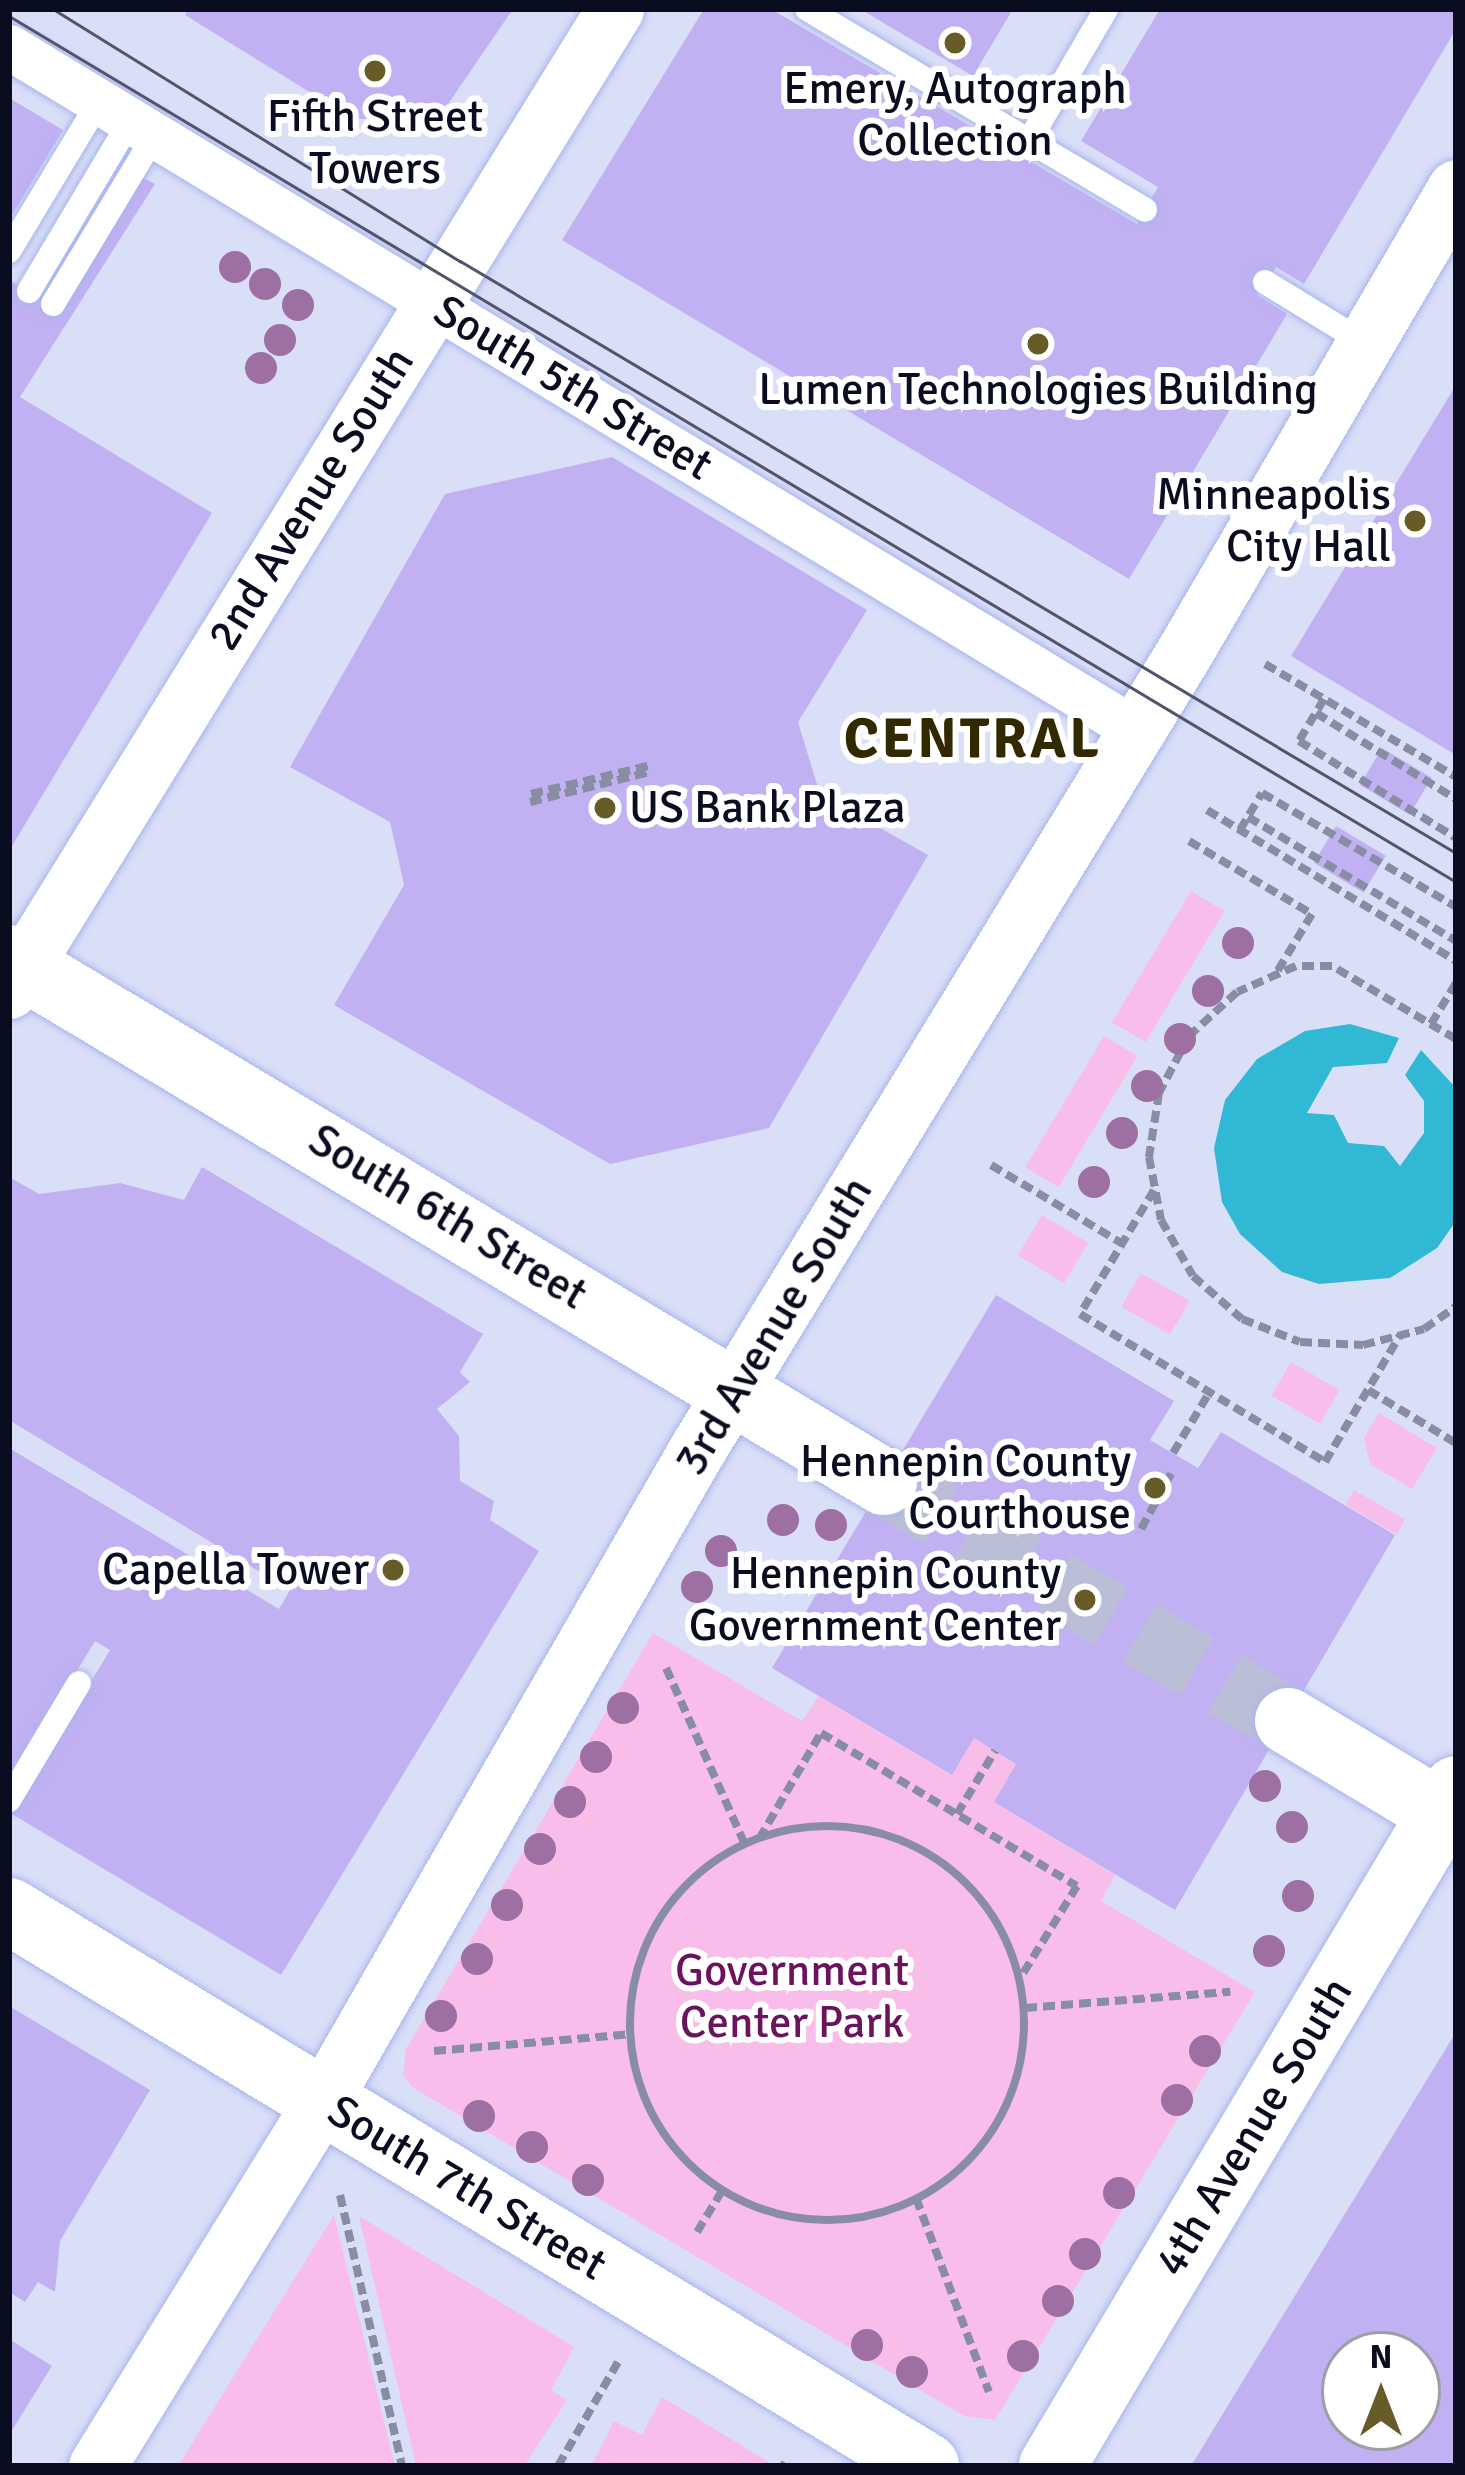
<!DOCTYPE html>
<style>
body{margin:0}
#map{position:relative;width:1465px;height:2475px;overflow:hidden;background:#d9dff7;font-family:Signika,sans-serif}
div>[style]{position:absolute}
.green>*{inset:0;background:#f9bdea;transform-origin:0 0}
.water>*{inset:0;background:#31b8d5}
.building>*{inset:0;background:#c1b1f3;transform-origin:0 0}
.secondary-tunnel>*{height:66px;margin-top:-33px;transform-origin:0;background:repeating-linear-gradient(90deg,#babfd7 0 66px,transparent 0 99px)}
.path>*{height:8px;margin-top:-4px;transform-origin:0;background:repeating-linear-gradient(90deg,#888da3 0 12px,transparent 0 18px)}
.path>.ring{margin:-4px;padding:0;box-sizing:content-box;background:none;border:8px solid #888da3;border-radius:50%}
.roads{filter:drop-shadow(0 0 3px #a9b5ee) drop-shadow(0 0 3px #a9b5ee)}
.service>*{height:24px;margin:-12px;padding:0 12px;transform-origin:12px;border-radius:12px;background:#fff}
.minor>*{height:45px;margin:-22.5px;padding:0 22.5px;transform-origin:22.5px;border-radius:22.5px;background:#fff}
.tertiary>*{height:57px;margin:-28.5px;padding:0 28.5px;transform-origin:28.5px;border-radius:28.5px;background:#fff}
.secondary>*{height:66px;margin:-33px;padding:0 33px;transform-origin:33px;border-radius:33px;background:#fff}
.tram>*{height:3px;margin:-1.5px;padding:0 1.5px;transform-origin:1.5px;border-radius:1.5px;background:#51546a}
.trees>*{width:32px;height:32px;margin:-16px;border-radius:50%;background:#9d6fa3}
.dots>*{width:33px;height:33px;translate:-50% -50%;box-sizing:border-box;border:6px solid #fff;border-radius:50%}
span{translate:-50% -50%;white-space:nowrap;text-align:center;line-height:1.15;-webkit-text-stroke:12px #fff;paint-order:stroke}
.poi-label{font-size:45px;color:#0a0c20}
.right{translate:-100% -50%;text-align:right}
.left{translate:0 -50%;text-align:left}
.street-label{font-size:45px;color:#0a0c20}
.park-label{font-size:45px;color:#6c135e}
.district-label{font-size:57px;color:#322900;font-weight:700;letter-spacing:3px}
.frame{position:absolute;inset:0;border:12px solid #0a0c20;pointer-events:none}
.north{position:absolute;left:1321px;top:2331px;width:120px;height:120px;box-sizing:border-box;background:#fff;border:3px solid #9d9ea6;border-radius:50%;rotate:0deg;font-size:33px;font-weight:700;line-height:48px;text-align:center;color:#0a0c20}
.north::after{content:'';display:block;margin:auto;width:42px;height:54px;background:#675b27;clip-path:polygon(50% 0,100% 100%,50% 72%,0 100%)}
</style>
<div id="map">
<div class="green">
<i style="left:1191px;top:891px;width:39px;height:153px;rotate:31deg"></i>
<i style="left:1104px;top:1036px;width:39px;height:153px;rotate:31deg"></i>
<i style="left:1042px;top:1215px;width:54px;height:47px;rotate:31deg"></i>
<i style="left:1141px;top:1273px;width:56px;height:39px;rotate:30deg"></i>
<i style="left:1291px;top:1362px;width:56px;height:39px;rotate:30deg"></i>
<i style="clip-path:polygon(1379px 1413px,1437px 1448px,1412px 1489px,1370px 1464px,1364px 1438px)"></i>
<i style="left:1354px;top:1490px;width:59px;height:17px;rotate:30deg"></i>
<i style="clip-path:polygon(653px 1633px,802px 1721px,819px 1696px,951px 1775px,974px 1738px,1016px 1764px,994px 1802px,1115px 1875px,1101px 1901px,1255px 1992px,995px 2420px,964px 2416px,412px 2087px,403px 2074px,406px 2049px)"></i>
<i style="clip-path:polygon(334px 2215px,395px 2466px,178px 2466px)"></i>
<i style="clip-path:polygon(359px 2216px,574px 2347px,551px 2390px,567px 2400px,524px 2466px,416px 2466px)"></i>
<i style="clip-path:polygon(662px 2397px,770px 2463px,768px 2466px,591px 2466px,614px 2421px,642px 2435px)"></i>
</div>
<div class="water">
<i style="clip-path:polygon(1350px 1024px,1399px 1038px,1387px 1063px,1333px 1067px,1307px 1113px,1334px 1115px,1348px 1143px,1384px 1146px,1400px 1166px,1424px 1133px,1424px 1101px,1405px 1075px,1421px 1050px,1456px 1088px,1456px 1221px,1437px 1248px,1390px 1278px,1319px 1284px,1282px 1272px,1240px 1234px,1222px 1202px,1214px 1148px,1225px 1100px,1257px 1059px,1305px 1031px)"></i>
</div>
<div class="building">
<i style="clip-path:polygon(189px 9px,513px 9px,448px 104px,393px 123px,355px 118px,329px 104px,185px 15px)"></i>
<i style="clip-path:polygon(704px 9px,771px 9px,1137px 224px,1158px 187px,1081px 141px,1160px 9px,1456px 9px,1456px 29px,1304px 284px,1276px 267px,1257px 295px,1287px 314px,1129px 579px,562px 240px)"></i>
<i style="clip-path:polygon(860px 9px,1013px 9px,973px 76px)"></i>
<i style="clip-path:polygon(9px 98px,63px 130px,9px 220px)"></i>
<i style="clip-path:polygon(142px 177px,155px 184px,20px 397px,212px 513px,9px 851px,9px 280px,61px 309px)"></i>
<i style="clip-path:polygon(1456px 385px,1456px 755px,1291px 656px)"></i>
<i style="clip-path:polygon(612px 457px,867px 610px,798px 722px,820px 794px,928px 855px,769px 1128px,610px 1164px,334px 1005px,404px 885px,390px 822px,290px 767px,445px 494px)"></i>
<i style="left:1382px;top:748px;width:58px;height:43px;rotate:31deg"></i>
<i style="left:1336px;top:826px;width:58px;height:43px;rotate:31deg"></i>
<i style="clip-path:polygon(202px 1167px,483px 1334px,460px 1372px,470px 1382px,437px 1409px,459px 1436px,460px 1481px,494px 1501px,490px 1520px,539px 1551px,281px 1975px,12px 1814px,110px 1650px,95px 1641px,9px 1783px,9px 1448px,279px 1609px,290px 1590px,9px 1420px,11px 1178px,39px 1194px,120px 1183px,184px 1200px)"></i>
<i style="clip-path:polygon(996px 1295px,1174px 1401px,1150px 1440px,1198px 1468px,1221px 1432px,1395px 1535px,1175px 1910px,994px 1802px,1016px 1764px,974px 1738px,952px 1775px,772px 1668px)"></i>
<i style="clip-path:polygon(9px 2006px,150px 2090px,60px 2241px,55px 2292px,38px 2282px,25px 2302px,9px 2292px)"></i>
<i style="clip-path:polygon(evenodd,1456px 2032px,1456px 2466px,1191px 2466px,1456px 2032px,1345px 2355px,1417px 2355px,1417px 2427px,1345px 2427px,1345px 2355px)"></i>
<i style="clip-path:polygon(9px 2339px,52px 2366px,9px 2435px)"></i>
</div>
<div class="secondary-tunnel">
<i style="left:884px;top:1482px;width:469px;rotate:30.6deg"></i>
</div>
<div class="path">
<i style="left:1265px;top:664px;width:222px;rotate:30.6deg"></i>
<i style="left:1324px;top:699px;width:49px;rotate:120.8deg"></i>
<i style="left:1299px;top:741px;width:185px;rotate:31.7deg"></i>
<i style="left:1316px;top:713px;width:164px;rotate:31.6deg"></i>
<i style="left:531px;top:794px;width:120px;rotate:-13.5deg"></i>
<i style="left:530px;top:802px;width:123px;rotate:-14.1deg"></i>
<i style="left:1207px;top:810px;width:291px;rotate:31.2deg"></i>
<i style="left:1248px;top:817px;width:242px;rotate:30.8deg"></i>
<i style="left:1240px;top:830px;width:43px;rotate:-59.3deg"></i>
<i style="left:1262px;top:793px;width:225px;rotate:30.4deg"></i>
<i style="left:1189px;top:841px;width:143px;rotate:30.7deg"></i>
<i style="left:1312px;top:914px;width:71px;rotate:121.2deg"></i>
<i style="left:1431px;top:1024px;width:48px;rotate:-58.6deg"></i>
<i style="left:1456px;top:1039px;width:144px;rotate:-149.5deg"></i>
<i style="left:1332px;top:966px;width:36px;rotate:180deg"></i>
<i style="left:1296px;top:966px;width:64px;rotate:156.2deg"></i>
<i style="left:1237px;top:992px;width:65px;rotate:137.5deg"></i>
<i style="left:1189px;top:1036px;width:64px;rotate:117.8deg"></i>
<i style="left:1159px;top:1093px;width:65px;rotate:98.9deg"></i>
<i style="left:1149px;top:1157px;width:64px;rotate:79.2deg"></i>
<i style="left:1161px;top:1220px;width:64px;rotate:60.3deg"></i>
<i style="left:1193px;top:1276px;width:65px;rotate:41.3deg"></i>
<i style="left:1242px;top:1319px;width:62px;rotate:21.6deg"></i>
<i style="left:1300px;top:1342px;width:63px;rotate:2.7deg"></i>
<i style="left:1363px;top:1345px;width:63px;rotate:-14.7deg"></i>
<i style="left:1424px;top:1329px;width:39px;rotate:-35deg"></i>
<i style="left:991px;top:1165px;width:154px;rotate:30.9deg"></i>
<i style="left:1154px;top:1190px;width:144px;rotate:120.8deg"></i>
<i style="left:1080px;top:1314px;width:286px;rotate:31.1deg"></i>
<i style="left:1325px;top:1462px;width:147px;rotate:-59.4deg"></i>
<i style="left:1368px;top:1390px;width:103px;rotate:31.1deg"></i>
<i style="left:1173px;top:1453px;width:70px;rotate:-59deg"></i>
<i style="left:1141px;top:1529px;width:63px;rotate:-61.4deg"></i>
<i style="left:666px;top:1668px;width:194px;rotate:65.9deg"></i>
<i style="left:957px;top:1814px;width:74px;rotate:-58.9deg"></i>
<i class="ring" style="left:630px;top:1826px;width:386px;height:386px"></i>
<i style="left:759px;top:1839px;width:123px;rotate:-59.7deg"></i>
<i style="left:821px;top:1733px;width:298px;rotate:30.9deg"></i>
<i style="left:1077px;top:1886px;width:110px;rotate:121.7deg"></i>
<i style="left:1025px;top:2008px;width:206px;rotate:-4.5deg"></i>
<i style="left:434px;top:2051px;width:199px;rotate:-4.9deg"></i>
<i style="left:340px;top:2195px;width:278px;rotate:77.1deg"></i>
<i style="left:916px;top:2198px;width:207px;rotate:69.4deg"></i>
<i style="left:697px;top:2232px;width:50px;rotate:-58.8deg"></i>
<i style="left:558px;top:2466px;width:120px;rotate:-60deg"></i>
<i style="left:783px;top:2466px;width:4px;rotate:-56deg"></i>
</div>
<div class="roads">
<div class="service">
<i style="left:807px;top:9px;width:393px;rotate:30.7deg"></i>
<i style="left:1029px;top:141px;width:153px;rotate:-59.7deg"></i>
<i style="left:9px;top:251px;width:174px;rotate:-58.9deg"></i>
<i style="left:1265px;top:282px;width:119px;rotate:31.5deg"></i>
<i style="left:29px;top:291px;width:199px;rotate:-59.2deg"></i>
<i style="left:53px;top:304px;width:197px;rotate:-58.9deg"></i>
<i style="left:9px;top:1800px;width:136px;rotate:-59.1deg"></i>
</div>
<div class="minor">
<i style="left:9px;top:47px;width:1318px;rotate:31.22deg"></i>
</div>
<div class="tertiary">
<i style="left:9px;top:990px;width:1153px;rotate:-58.29deg"></i>
<i style="left:97px;top:2466px;width:429px;rotate:-58.3deg"></i>
<i style="left:322px;top:2101px;width:754px;rotate:-60.07deg"></i>
<i style="left:698px;top:1448px;width:934px;rotate:-58.57deg"></i>
<i style="left:1185px;top:651px;width:536px;rotate:-59.66deg"></i>
</div>
<div class="secondary">
<i style="left:9px;top:958px;width:1020px;rotate:30.92deg"></i>
<i style="left:1288px;top:1721px;width:196px;rotate:31deg"></i>
<i style="left:9px;top:1911px;width:1072px;rotate:31.18deg"></i>
<i style="left:1052px;top:2466px;width:788px;rotate:-59.17deg"></i>
</div>
</div>
<div class="tram">
<i style="left:53px;top:9px;width:479px;rotate:31.8deg"></i>
<i style="left:460px;top:261px;width:1159px;rotate:30.73deg"></i>
<i style="left:9px;top:16px;width:1686px;rotate:30.9deg"></i>
</div>
<div class="trees">
<i style="left:235px;top:267px"></i>
<i style="left:265px;top:284px"></i>
<i style="left:298px;top:305px"></i>
<i style="left:280px;top:340px"></i>
<i style="left:261px;top:368px"></i>
<i style="left:1238px;top:943px"></i>
<i style="left:1208px;top:991px"></i>
<i style="left:1180px;top:1039px"></i>
<i style="left:1147px;top:1086px"></i>
<i style="left:1122px;top:1133px"></i>
<i style="left:1094px;top:1182px"></i>
<i style="left:783px;top:1520px"></i>
<i style="left:831px;top:1525px"></i>
<i style="left:721px;top:1551px"></i>
<i style="left:697px;top:1587px"></i>
<i style="left:623px;top:1708px"></i>
<i style="left:596px;top:1757px"></i>
<i style="left:1265px;top:1786px"></i>
<i style="left:570px;top:1802px"></i>
<i style="left:1292px;top:1827px"></i>
<i style="left:540px;top:1849px"></i>
<i style="left:1298px;top:1896px"></i>
<i style="left:507px;top:1905px"></i>
<i style="left:1269px;top:1951px"></i>
<i style="left:477px;top:1959px"></i>
<i style="left:441px;top:2016px"></i>
<i style="left:1205px;top:2051px"></i>
<i style="left:1177px;top:2100px"></i>
<i style="left:479px;top:2116px"></i>
<i style="left:532px;top:2147px"></i>
<i style="left:588px;top:2180px"></i>
<i style="left:1119px;top:2193px"></i>
<i style="left:1085px;top:2254px"></i>
<i style="left:1058px;top:2301px"></i>
<i style="left:867px;top:2345px"></i>
<i style="left:1023px;top:2356px"></i>
<i style="left:912px;top:2372px"></i>
</div>
<div class="dots">
<i style="left:955px;top:43px;background:#675b27"></i>
<i style="left:375px;top:71px;background:#675b27"></i>
<i style="left:1038px;top:344px;background:#675b27"></i>
<i style="left:1415px;top:521px;background:#675b27"></i>
<i style="left:605px;top:808px;background:#675b27"></i>
<i style="left:1155px;top:1488px;background:#675b27"></i>
<i style="left:393px;top:1570px;background:#675b27"></i>
<i style="left:1085px;top:1600px;background:#675b27"></i>
</div>
<div class="poi-label">
<span style="left:955px;top:115px">Emery, Autograph<br>Collection</span>
<span style="left:375px;top:143px">Fifth Street<br>Towers</span>
<span style="left:1038px;top:390px">Lumen Technologies Building</span>
<span class="right" style="left:1391px;top:521px">Minneapolis<br>City Hall</span>
<span class="left" style="left:629px;top:808px">US Bank Plaza</span>
<span class="right" style="left:1131px;top:1488px">Hennepin County<br>Courthouse</span>
<span class="right" style="left:369px;top:1570px">Capella Tower</span>
<span class="right" style="left:1061px;top:1600px">Hennepin County<br>Government Center</span>
</div>
<div class="street-label">
<span style="left:573px;top:388px;rotate:31deg">South 5th Street</span>
<span style="left:311px;top:499px;rotate:-58deg">2nd Avenue South</span>
<span style="left:448px;top:1217px;rotate:31deg">South 6th Street</span>
<span style="left:774px;top:1326px;rotate:-59deg">3rd Avenue South</span>
<span style="left:1254px;top:2127px;rotate:-59deg">4th Avenue South</span>
<span style="left:467px;top:2188px;rotate:31deg">South 7th Street</span>
</div>
<div class="park-label">
<span style="left:792px;top:1997px">Government<br>Center Park</span>
</div>
<div class="district-label">
<span style="left:973px;top:739px">CENTRAL</span>
</div>
<div class="frame"></div>
<div class="north">N</div>
</div>
